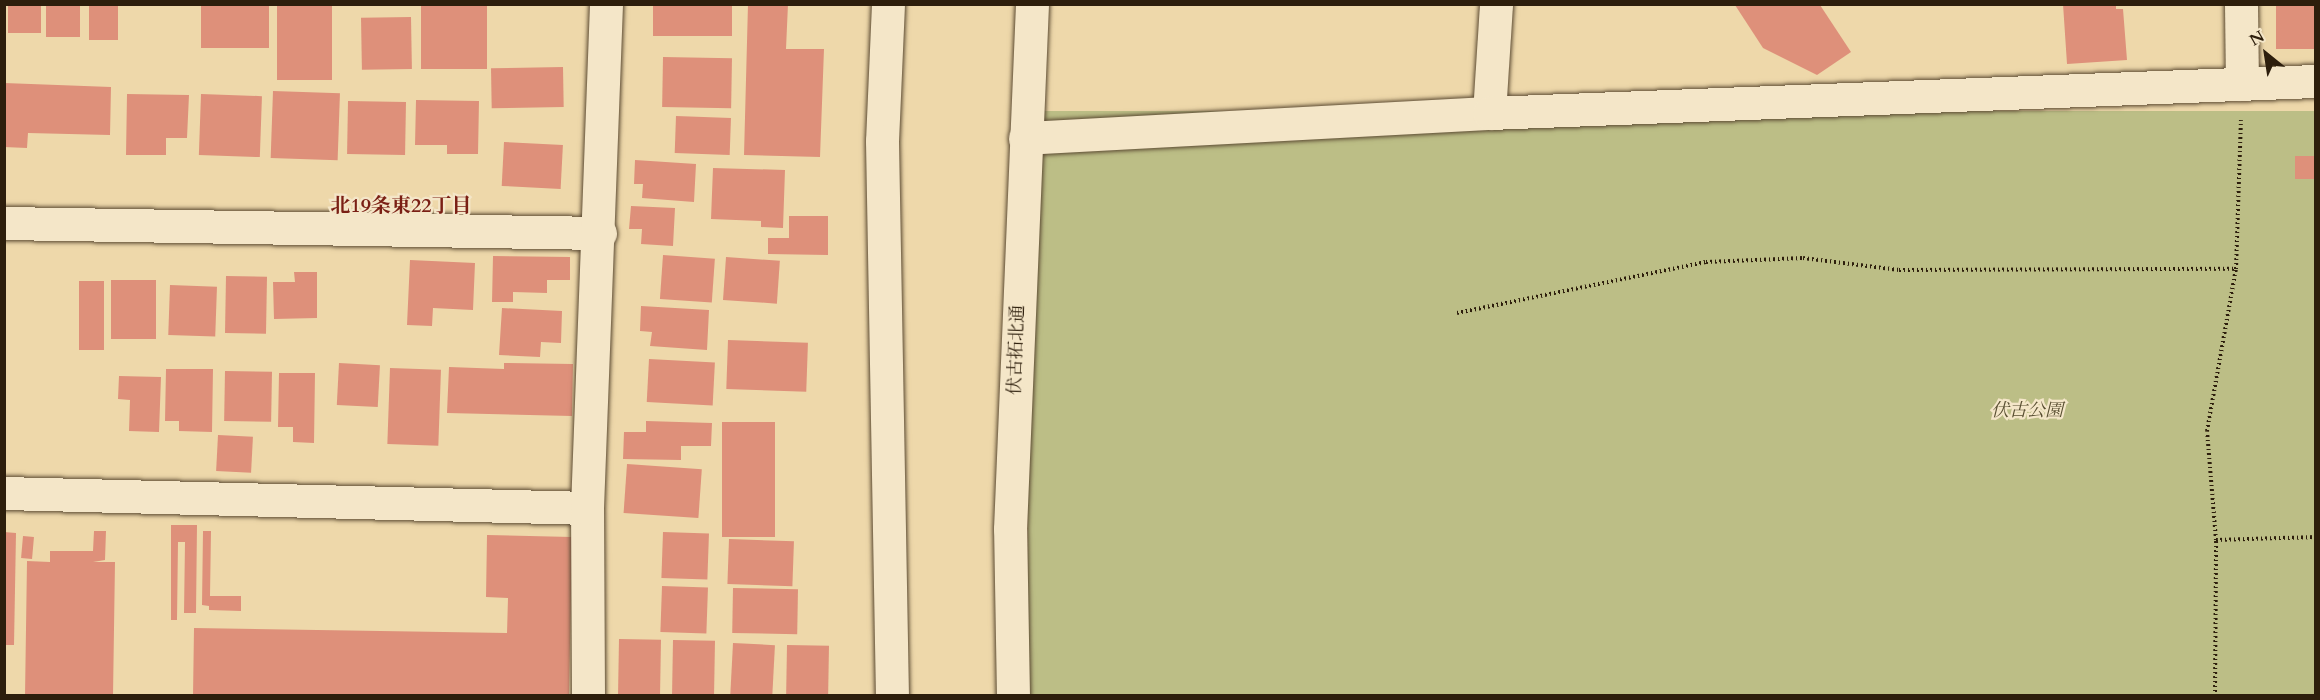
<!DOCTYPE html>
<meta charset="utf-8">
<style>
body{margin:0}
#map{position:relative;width:2320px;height:700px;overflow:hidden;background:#eed8aa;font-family:Cardo,"Noto Serif JP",serif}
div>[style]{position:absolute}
.green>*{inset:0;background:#bcbe86;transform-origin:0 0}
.building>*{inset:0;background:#de907a;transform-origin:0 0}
.path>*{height:4px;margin-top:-2px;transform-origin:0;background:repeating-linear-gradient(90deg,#2d1e0c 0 1.5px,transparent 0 4.5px)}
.roads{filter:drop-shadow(0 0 2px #5d4c34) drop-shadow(0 0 2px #5d4c34)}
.minor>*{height:33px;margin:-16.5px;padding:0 16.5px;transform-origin:16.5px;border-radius:16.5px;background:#f4e6c8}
.tertiary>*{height:33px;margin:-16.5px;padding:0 16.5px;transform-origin:16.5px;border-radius:16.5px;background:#f4e6c8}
span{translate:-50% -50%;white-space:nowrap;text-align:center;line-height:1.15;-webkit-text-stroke:4.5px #f4e6c8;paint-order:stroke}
.street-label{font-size:18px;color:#2d1e0c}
.park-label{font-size:18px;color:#584e31;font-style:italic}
.neighbourhood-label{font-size:20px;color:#7a1f14;font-weight:700}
.frame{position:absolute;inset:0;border:6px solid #2d1e0c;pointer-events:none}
.north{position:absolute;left:2236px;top:24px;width:60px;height:60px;-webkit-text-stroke:4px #f4e6c8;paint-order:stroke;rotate:330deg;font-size:16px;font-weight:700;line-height:24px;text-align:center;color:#2d1e0c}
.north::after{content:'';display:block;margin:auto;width:21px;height:27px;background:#2d1e0c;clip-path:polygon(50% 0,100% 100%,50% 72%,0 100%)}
</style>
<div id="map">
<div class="green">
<i style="left:2315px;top:111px;width:584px;height:1287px;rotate:90deg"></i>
</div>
<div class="building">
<i style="left:8px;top:4px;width:33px;height:29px"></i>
<i style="left:46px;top:4px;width:34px;height:33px"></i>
<i style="left:89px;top:4px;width:29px;height:36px"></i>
<i style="left:201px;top:4px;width:68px;height:44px"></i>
<i style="left:277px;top:4px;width:55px;height:76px"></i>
<i style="left:421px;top:4px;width:66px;height:65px"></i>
<i style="left:653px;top:4px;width:79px;height:32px"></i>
<i style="clip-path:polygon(748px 4px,788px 4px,786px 49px,824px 49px,820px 157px,744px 155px)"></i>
<i style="clip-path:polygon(2063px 4px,2116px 4px,2116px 9px,2123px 9px,2127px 60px,2067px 64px)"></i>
<i style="left:2276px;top:4px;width:40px;height:45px"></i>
<i style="clip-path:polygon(1735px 5px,1820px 5px,1851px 52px,1817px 75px,1763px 48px)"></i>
<i style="left:411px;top:17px;width:52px;height:50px;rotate:89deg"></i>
<i style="left:663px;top:57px;width:69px;height:50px;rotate:1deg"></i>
<i style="left:563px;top:67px;width:40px;height:72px;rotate:89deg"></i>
<i style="clip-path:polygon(4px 83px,111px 87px,110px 135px,28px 133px,27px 148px,4px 147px)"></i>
<i style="left:273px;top:91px;width:67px;height:67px;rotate:2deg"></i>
<i style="clip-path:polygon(127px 94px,189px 95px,187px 138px,166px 138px,166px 155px,126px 155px)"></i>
<i style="left:201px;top:94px;width:61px;height:61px;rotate:2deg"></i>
<i style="clip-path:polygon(416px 100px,479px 101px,478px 154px,447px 154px,447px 145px,415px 145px)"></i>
<i style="left:348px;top:101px;width:58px;height:53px;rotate:1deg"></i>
<i style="left:676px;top:116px;width:55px;height:37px;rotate:2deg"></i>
<i style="left:504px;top:142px;width:59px;height:44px;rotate:3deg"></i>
<i style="left:2316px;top:156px;width:23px;height:21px;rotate:90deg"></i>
<i style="clip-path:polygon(635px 160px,696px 164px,694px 202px,642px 198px,643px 184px,634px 184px)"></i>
<i style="clip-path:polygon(713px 168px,785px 170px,783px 228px,761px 227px,761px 221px,711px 219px)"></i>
<i style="clip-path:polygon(631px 206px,675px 208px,673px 246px,641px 244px,642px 229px,629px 229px)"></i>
<i style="clip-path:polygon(789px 216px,828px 216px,828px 255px,768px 254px,768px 238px,789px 238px)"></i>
<i style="left:663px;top:255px;width:52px;height:44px;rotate:4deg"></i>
<i style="clip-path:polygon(493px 256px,570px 257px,570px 280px,547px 280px,547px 293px,513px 292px,513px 302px,492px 302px)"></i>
<i style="left:726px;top:257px;width:54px;height:43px;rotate:4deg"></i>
<i style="clip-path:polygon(410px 260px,475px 263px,473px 310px,433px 308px,432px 326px,407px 325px)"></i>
<i style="clip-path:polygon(294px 272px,317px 272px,317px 318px,274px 319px,273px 282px,295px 282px)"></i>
<i style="left:226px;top:276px;width:41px;height:57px;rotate:1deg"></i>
<i style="left:111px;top:280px;width:45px;height:59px"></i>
<i style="left:79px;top:281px;width:25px;height:69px"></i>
<i style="left:170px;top:285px;width:47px;height:50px;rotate:2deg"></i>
<i style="clip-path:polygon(641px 306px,709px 310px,707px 350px,650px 346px,652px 332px,640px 331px)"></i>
<i style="clip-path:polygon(502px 308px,562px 311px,561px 343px,541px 342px,540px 357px,499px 355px)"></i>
<i style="left:728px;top:340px;width:80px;height:49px;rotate:2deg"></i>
<i style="left:649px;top:359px;width:66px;height:43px;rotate:3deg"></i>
<i style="left:339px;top:363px;width:41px;height:42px;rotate:3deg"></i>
<i style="clip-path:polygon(504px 363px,573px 364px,572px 416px,447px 413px,449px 367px,504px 369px)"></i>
<i style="left:390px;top:368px;width:51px;height:76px;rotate:2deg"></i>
<i style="clip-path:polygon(166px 369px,213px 369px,212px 432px,179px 431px,179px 421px,165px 421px)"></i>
<i style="left:225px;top:371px;width:47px;height:50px;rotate:1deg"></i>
<i style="clip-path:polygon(279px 373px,315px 373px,314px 443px,293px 442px,293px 427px,278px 427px)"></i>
<i style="clip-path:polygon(119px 376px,161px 377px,159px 432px,129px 431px,130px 400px,118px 399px)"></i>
<i style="clip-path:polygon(646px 421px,712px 423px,711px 446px,681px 446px,681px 460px,623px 459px,624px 432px,646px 432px)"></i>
<i style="left:775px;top:422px;width:115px;height:53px;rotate:90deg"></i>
<i style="left:218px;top:435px;width:35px;height:36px;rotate:3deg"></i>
<i style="left:627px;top:464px;width:75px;height:49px;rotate:4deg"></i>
<i style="clip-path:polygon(171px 525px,197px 525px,196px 613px,184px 613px,185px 542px,178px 542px,177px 620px,171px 620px)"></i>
<i style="clip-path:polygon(94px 531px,106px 531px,105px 560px,93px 562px,115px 562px,113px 696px,25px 696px,27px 561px,50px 562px,50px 551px,93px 551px)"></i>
<i style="clip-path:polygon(203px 531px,211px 531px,210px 596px,241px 596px,241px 611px,209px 610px,209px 606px,202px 605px)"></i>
<i style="clip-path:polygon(4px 532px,16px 533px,14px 645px,4px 645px)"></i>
<i style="left:663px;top:532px;width:46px;height:46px;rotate:2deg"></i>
<i style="clip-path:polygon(487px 535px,572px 537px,569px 696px,193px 696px,194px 628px,507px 633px,508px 598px,486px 597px)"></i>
<i style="left:23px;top:536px;width:11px;height:22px;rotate:5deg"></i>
<i style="left:729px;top:539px;width:65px;height:45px;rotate:2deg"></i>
<i style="left:662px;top:586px;width:46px;height:46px;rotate:2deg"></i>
<i style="left:733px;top:588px;width:65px;height:45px;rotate:1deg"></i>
<i style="left:619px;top:639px;width:42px;height:57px;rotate:1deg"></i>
<i style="left:673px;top:640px;width:42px;height:56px;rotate:1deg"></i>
<i style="left:733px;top:643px;width:42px;height:53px;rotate:3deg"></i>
<i style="left:787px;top:645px;width:42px;height:51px;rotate:1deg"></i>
</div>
<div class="path">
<i style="left:1457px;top:313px;width:254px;rotate:-11.6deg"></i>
<i style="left:1706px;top:262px;width:97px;rotate:-2.4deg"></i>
<i style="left:1803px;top:258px;width:97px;rotate:7.1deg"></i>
<i style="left:1899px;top:270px;width:337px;rotate:-0.2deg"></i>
<i style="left:2216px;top:540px;width:100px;rotate:-1.7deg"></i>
<i style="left:2215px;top:696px;width:156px;rotate:-89.6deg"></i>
<i style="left:2216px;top:540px;width:109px;rotate:-94.7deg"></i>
<i style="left:2207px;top:431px;width:165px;rotate:-79.9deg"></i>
<i style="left:2236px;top:269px;width:149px;rotate:-88.1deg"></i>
</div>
<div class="roads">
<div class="minor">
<i style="left:2241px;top:4px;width:80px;rotate:89.3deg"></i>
<i style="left:1489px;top:113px;width:109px;rotate:-86.3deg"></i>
<i style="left:1025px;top:138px;width:465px;rotate:-3.1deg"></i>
<i style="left:1489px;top:113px;width:828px;rotate:-2.22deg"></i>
<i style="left:4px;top:223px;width:596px;rotate:0.96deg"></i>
<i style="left:4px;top:493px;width:583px;rotate:1.47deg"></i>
<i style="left:588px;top:696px;width:188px;rotate:-90.3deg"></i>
<i style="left:587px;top:508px;width:504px;rotate:-87.84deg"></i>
</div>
<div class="tertiary">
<i style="left:888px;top:4px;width:137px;rotate:92.5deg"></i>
<i style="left:882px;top:141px;width:555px;rotate:88.97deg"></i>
<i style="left:1013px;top:696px;width:167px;rotate:-91deg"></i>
<i style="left:1010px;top:529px;width:525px;rotate:-87.6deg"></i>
</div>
</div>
<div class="street-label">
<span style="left:1017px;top:350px;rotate:-88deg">伏古拓北通</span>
</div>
<div class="park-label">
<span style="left:2027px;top:411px">伏古公園</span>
</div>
<div class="neighbourhood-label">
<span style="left:401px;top:205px">北19条東22丁目</span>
</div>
<div class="frame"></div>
<div class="north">N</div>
</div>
